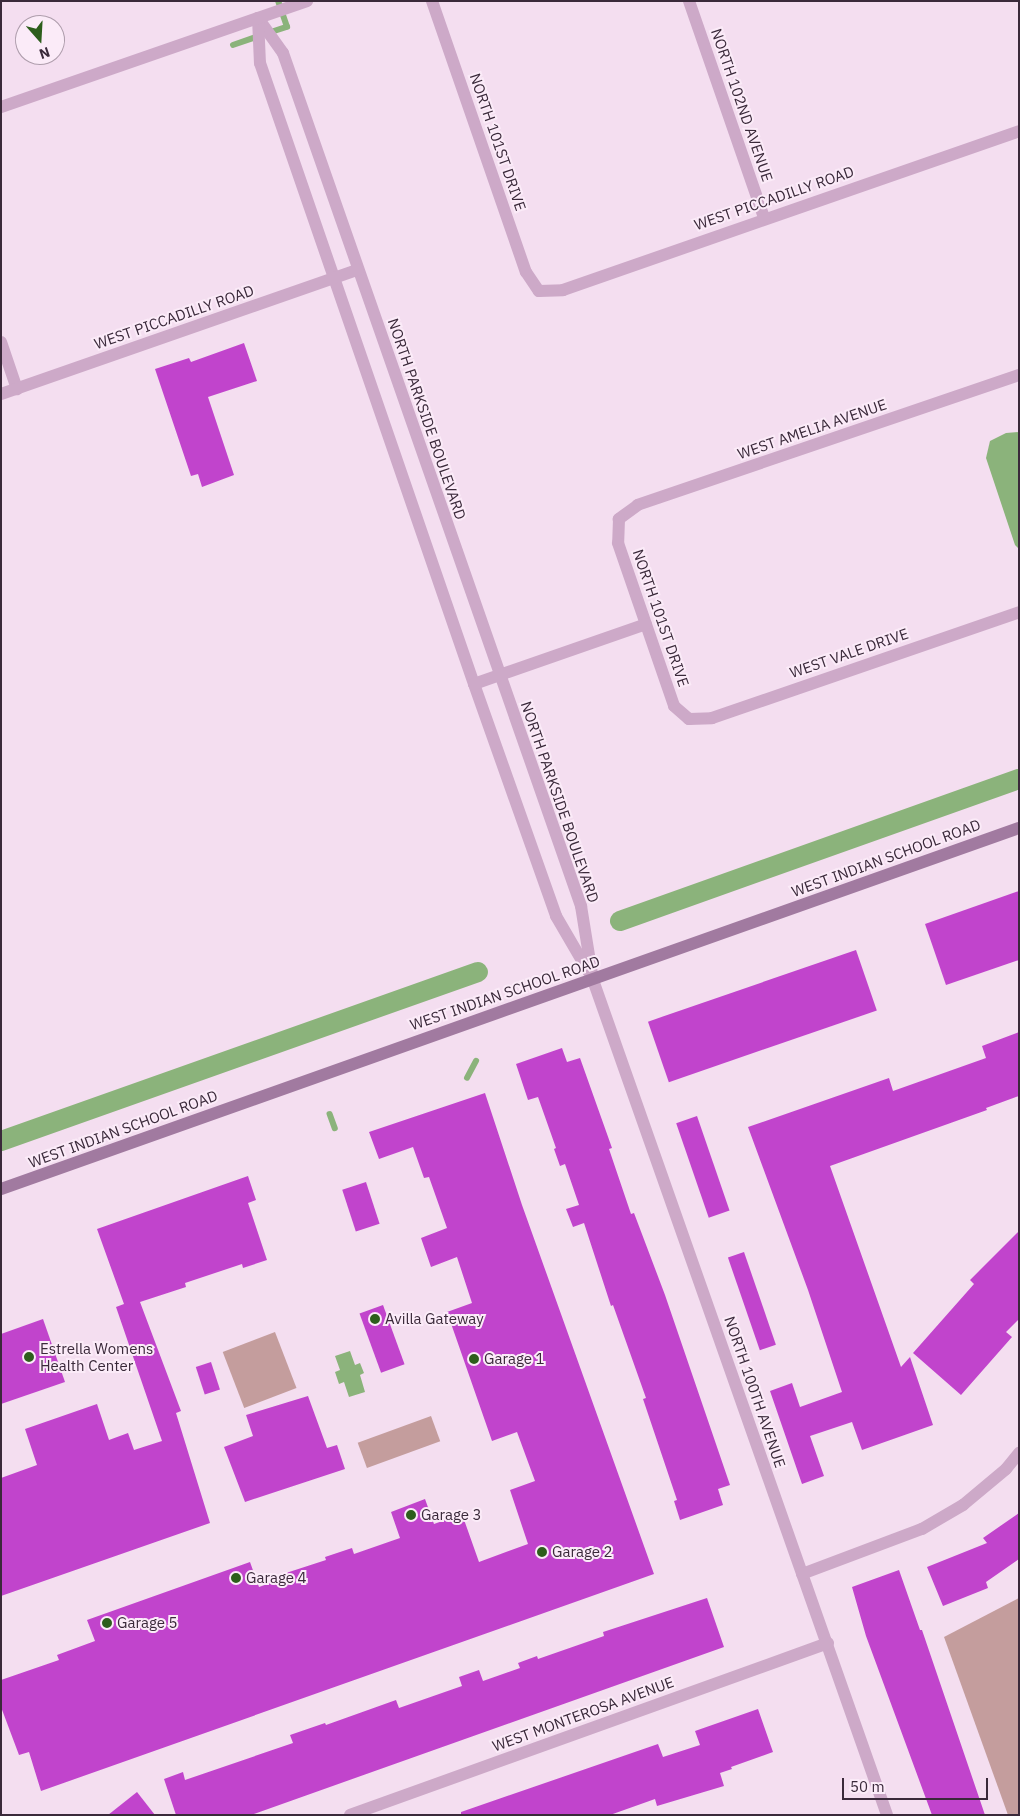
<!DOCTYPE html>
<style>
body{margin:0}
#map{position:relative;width:1020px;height:1816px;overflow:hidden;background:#f4def0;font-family:"IBM Plex Sans",sans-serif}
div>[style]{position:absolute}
.green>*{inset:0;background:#c49d9d;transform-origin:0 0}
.water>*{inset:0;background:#8bb37b}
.stream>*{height:5.5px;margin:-2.75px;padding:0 2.75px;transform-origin:2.75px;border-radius:2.75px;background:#8bb37b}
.canal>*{height:20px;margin:-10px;padding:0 10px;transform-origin:10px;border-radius:10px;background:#8bb37b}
.building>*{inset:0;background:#c144cc;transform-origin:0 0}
.street>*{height:12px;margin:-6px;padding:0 6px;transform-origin:6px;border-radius:6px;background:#cda9c8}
.secondary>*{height:12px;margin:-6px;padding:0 6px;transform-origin:6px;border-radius:6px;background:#a17aa0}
.dots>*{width:14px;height:14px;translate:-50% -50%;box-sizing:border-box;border:2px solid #fbebf8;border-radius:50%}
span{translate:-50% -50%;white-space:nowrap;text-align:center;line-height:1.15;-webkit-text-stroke:4px #fbebf8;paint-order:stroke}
.street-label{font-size:15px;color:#3a293a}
.poi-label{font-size:15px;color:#3a293a}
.left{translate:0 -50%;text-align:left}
.frame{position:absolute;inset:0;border:2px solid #3a293a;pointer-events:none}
.north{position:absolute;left:15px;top:15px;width:50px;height:50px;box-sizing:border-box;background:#fbebf8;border:1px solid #ae9dac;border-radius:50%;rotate:161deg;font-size:14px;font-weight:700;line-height:20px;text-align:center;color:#3a293a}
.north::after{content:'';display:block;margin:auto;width:18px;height:22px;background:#2d5e1c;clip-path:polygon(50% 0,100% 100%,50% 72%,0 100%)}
.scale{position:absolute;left:842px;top:1778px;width:146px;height:22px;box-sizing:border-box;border:2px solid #3a293a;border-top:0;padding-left:6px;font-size:15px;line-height:18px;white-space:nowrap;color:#3a293a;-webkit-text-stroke:4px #fbebf8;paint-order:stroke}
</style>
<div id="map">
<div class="green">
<i style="left:275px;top:1332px;width:60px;height:56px;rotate:69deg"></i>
<i style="left:431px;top:1416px;width:27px;height:78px;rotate:70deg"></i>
<i style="clip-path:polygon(1019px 1598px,1019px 1815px,1008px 1815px,944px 1637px)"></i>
</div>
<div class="water">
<i style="clip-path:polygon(1019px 432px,1019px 549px,1015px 545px,986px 458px,990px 441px,1006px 433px)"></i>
<i style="clip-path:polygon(350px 1351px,355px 1365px,360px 1363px,364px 1373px,360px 1375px,365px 1392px,349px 1397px,344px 1382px,339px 1384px,335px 1372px,340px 1370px,335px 1356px)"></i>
</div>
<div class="stream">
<i style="left:268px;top:33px;width:20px;rotate:-18deg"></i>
<i style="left:287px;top:27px;width:28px;rotate:-109deg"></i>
<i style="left:233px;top:45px;width:28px;rotate:-19deg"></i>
<i style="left:467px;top:1078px;width:19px;rotate:-62deg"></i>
<i style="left:330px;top:1114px;width:15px;rotate:70deg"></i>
</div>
<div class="canal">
<i style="left:620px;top:921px;width:424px;rotate:-19.6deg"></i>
<i style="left:1px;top:1141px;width:506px;rotate:-19.51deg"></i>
</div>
<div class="building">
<i style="clip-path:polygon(244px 343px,257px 381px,208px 397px,234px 475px,202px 487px,198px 474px,191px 476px,155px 369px,189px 358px,191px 362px)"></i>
<i style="clip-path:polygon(1019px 891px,1019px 960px,946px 985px,925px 924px)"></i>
<i style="left:856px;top:950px;width:64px;height:220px;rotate:71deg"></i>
<i style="clip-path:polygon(1019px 1032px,1019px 1096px,986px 1108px,987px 1110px,830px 1166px,901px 1367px,910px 1357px,933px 1425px,862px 1450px,852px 1422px,810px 1436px,824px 1476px,802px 1484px,770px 1391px,792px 1383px,800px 1407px,842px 1392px,808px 1290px,748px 1127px,889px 1078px,893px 1091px,986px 1058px,982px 1046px)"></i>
<i style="clip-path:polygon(562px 1048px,567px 1062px,580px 1058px,612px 1148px,609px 1149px,631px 1214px,634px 1213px,665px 1295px,730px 1485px,718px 1489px,723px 1505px,680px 1520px,674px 1501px,677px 1500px,643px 1399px,646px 1398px,613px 1305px,611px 1306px,584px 1223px,573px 1227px,566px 1209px,579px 1205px,565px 1164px,560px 1166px,554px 1149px,556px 1148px,538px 1097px,528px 1100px,516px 1064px)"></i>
<i style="clip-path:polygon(485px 1093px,522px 1205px,654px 1574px,41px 1791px,29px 1752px,19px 1755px,1px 1707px,1px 1680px,59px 1660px,57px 1655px,95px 1641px,87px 1620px,250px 1562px,259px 1587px,287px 1577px,286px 1573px,326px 1560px,325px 1557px,352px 1548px,354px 1554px,400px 1538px,391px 1512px,425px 1499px,434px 1524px,462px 1514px,479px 1562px,528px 1544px,510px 1490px,535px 1481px,517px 1432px,492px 1441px,447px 1312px,472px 1303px,457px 1257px,431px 1267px,421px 1238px,447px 1228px,429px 1177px,424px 1178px,413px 1147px,379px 1159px,369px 1132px)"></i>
<i style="left:697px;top:1116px;width:100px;height:22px;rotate:71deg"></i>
<i style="clip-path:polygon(248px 1176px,256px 1200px,248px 1203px,267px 1260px,243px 1268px,242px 1264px,185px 1283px,186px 1287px,140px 1302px,181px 1411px,176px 1413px,210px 1523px,1px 1596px,1px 1478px,37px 1465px,25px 1429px,97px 1404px,109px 1440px,128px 1433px,134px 1450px,162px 1441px,116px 1307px,124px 1304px,97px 1229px)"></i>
<i style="left:366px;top:1182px;width:44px;height:25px;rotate:72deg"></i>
<i style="clip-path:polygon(1019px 1231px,1019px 1319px,1006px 1332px,1012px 1337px,961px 1395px,913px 1353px,974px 1284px,970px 1280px)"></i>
<i style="left:744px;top:1252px;width:98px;height:17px;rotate:71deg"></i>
<i style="left:383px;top:1305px;width:63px;height:25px;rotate:70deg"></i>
<i style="clip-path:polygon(43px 1319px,65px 1382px,1px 1404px,1px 1334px)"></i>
<i style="left:211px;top:1362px;width:29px;height:16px;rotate:72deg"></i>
<i style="clip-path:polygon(308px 1396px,327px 1448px,337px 1445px,345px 1469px,245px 1502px,224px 1447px,253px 1436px,246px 1415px)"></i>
<i style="clip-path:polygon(1019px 1513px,1019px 1559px,986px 1582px,988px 1588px,943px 1606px,927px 1567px,987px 1543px,983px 1538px)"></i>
<i style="clip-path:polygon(899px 1570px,920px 1630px,922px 1630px,985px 1815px,932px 1815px,866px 1636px,852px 1587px)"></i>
<i style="clip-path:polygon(707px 1598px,724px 1647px,251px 1815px,176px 1815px,164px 1779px,183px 1772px,185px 1780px,293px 1743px,290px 1735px,325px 1723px,326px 1725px,396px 1700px,399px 1708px,462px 1686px,459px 1677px,479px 1670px,483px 1681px,520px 1668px,518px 1663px,537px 1656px,538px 1659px,604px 1636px,603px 1632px)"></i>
<i style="clip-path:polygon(758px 1709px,773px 1752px,731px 1767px,732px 1769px,720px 1773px,724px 1786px,657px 1806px,655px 1799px,610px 1815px,461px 1815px,461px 1812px,658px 1744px,663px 1757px,700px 1745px,695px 1731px)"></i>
<i style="clip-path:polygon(137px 1792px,155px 1815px,108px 1815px)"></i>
</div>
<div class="street">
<i style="left:432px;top:1px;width:287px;rotate:70.9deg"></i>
<i style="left:526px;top:272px;width:23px;rotate:56deg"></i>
<i style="left:539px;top:291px;width:24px;rotate:-2deg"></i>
<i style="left:563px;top:290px;width:483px;rotate:-19.2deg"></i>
<i style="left:689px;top:1px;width:230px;rotate:70.9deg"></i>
<i style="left:258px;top:18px;width:43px;rotate:54.5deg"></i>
<i style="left:283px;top:53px;width:904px;rotate:70.74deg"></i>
<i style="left:581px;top:906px;width:75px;rotate:80.8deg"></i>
<i style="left:593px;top:980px;width:885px;rotate:70.6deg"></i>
<i style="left:258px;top:18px;width:45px;rotate:87.5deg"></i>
<i style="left:260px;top:63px;width:657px;rotate:70.99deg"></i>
<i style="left:474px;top:684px;width:246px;rotate:70.5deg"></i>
<i style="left:556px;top:916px;width:64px;rotate:59.8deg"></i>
<i style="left:1px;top:107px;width:324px;rotate:-19.1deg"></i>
<i style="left:1px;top:342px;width:50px;rotate:71.2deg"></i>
<i style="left:1019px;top:375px;width:403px;rotate:161.2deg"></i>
<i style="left:638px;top:505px;width:24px;rotate:144deg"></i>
<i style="left:619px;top:519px;width:24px;rotate:92deg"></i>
<i style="left:618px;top:543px;width:172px;rotate:71deg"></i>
<i style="left:674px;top:706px;width:20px;rotate:41deg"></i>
<i style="left:689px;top:719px;width:23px;rotate:-2deg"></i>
<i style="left:712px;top:718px;width:325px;rotate:-19deg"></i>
<i style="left:1px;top:394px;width:378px;rotate:-19.2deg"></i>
<i style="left:474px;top:684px;width:182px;rotate:-19.2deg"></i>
<i style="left:802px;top:1574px;width:128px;rotate:-20.6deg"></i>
<i style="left:922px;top:1529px;width:48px;rotate:-30.3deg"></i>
<i style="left:963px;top:1505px;width:56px;rotate:-39.9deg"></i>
<i style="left:1006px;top:1469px;width:21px;rotate:-51deg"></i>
<i style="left:350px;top:1815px;width:508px;rotate:-19.79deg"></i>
</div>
<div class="secondary">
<i style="left:1px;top:1189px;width:1080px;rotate:-19.53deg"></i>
</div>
<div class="dots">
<i style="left:375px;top:1319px;background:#2d5e1c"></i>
<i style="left:29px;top:1357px;background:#2d5e1c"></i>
<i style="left:474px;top:1359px;background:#2d5e1c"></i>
<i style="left:411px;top:1515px;background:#2d5e1c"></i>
<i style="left:542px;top:1552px;background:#2d5e1c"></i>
<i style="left:236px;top:1578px;background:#2d5e1c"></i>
<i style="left:107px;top:1623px;background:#2d5e1c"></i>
</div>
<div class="street-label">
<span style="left:742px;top:105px;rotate:71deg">NORTH 102ND AVENUE</span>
<span style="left:498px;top:142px;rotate:71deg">NORTH 101ST DRIVE</span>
<span style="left:774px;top:198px;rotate:-19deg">WEST PICCADILLY ROAD</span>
<span style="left:174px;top:317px;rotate:-19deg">WEST PICCADILLY ROAD</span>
<span style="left:427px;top:419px;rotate:71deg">NORTH PARKSIDE BOULEVARD</span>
<span style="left:812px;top:429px;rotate:-19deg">WEST AMELIA AVENUE</span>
<span style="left:661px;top:618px;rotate:71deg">NORTH 101ST DRIVE</span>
<span style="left:849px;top:653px;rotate:-19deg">WEST VALE DRIVE</span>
<span style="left:560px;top:802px;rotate:71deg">NORTH PARKSIDE BOULEVARD</span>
<span style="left:886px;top:858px;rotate:-20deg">WEST INDIAN SCHOOL ROAD</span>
<span style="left:505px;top:993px;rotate:-19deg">WEST INDIAN SCHOOL ROAD</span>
<span style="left:123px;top:1129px;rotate:-20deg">WEST INDIAN SCHOOL ROAD</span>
<span style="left:755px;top:1392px;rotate:71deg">NORTH 100TH AVENUE</span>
<span style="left:583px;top:1714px;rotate:-20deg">WEST MONTEROSA AVENUE</span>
</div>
<div class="poi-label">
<span class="left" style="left:385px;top:1319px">Avilla Gateway</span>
<span class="left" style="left:40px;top:1357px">Estrella Womens<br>Health Center</span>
<span class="left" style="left:484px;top:1359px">Garage 1</span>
<span class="left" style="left:421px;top:1515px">Garage 3</span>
<span class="left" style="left:552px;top:1552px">Garage 2</span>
<span class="left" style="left:246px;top:1578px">Garage 4</span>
<span class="left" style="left:117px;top:1623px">Garage 5</span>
</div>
<div class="frame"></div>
<div class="north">N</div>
<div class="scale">50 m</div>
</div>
